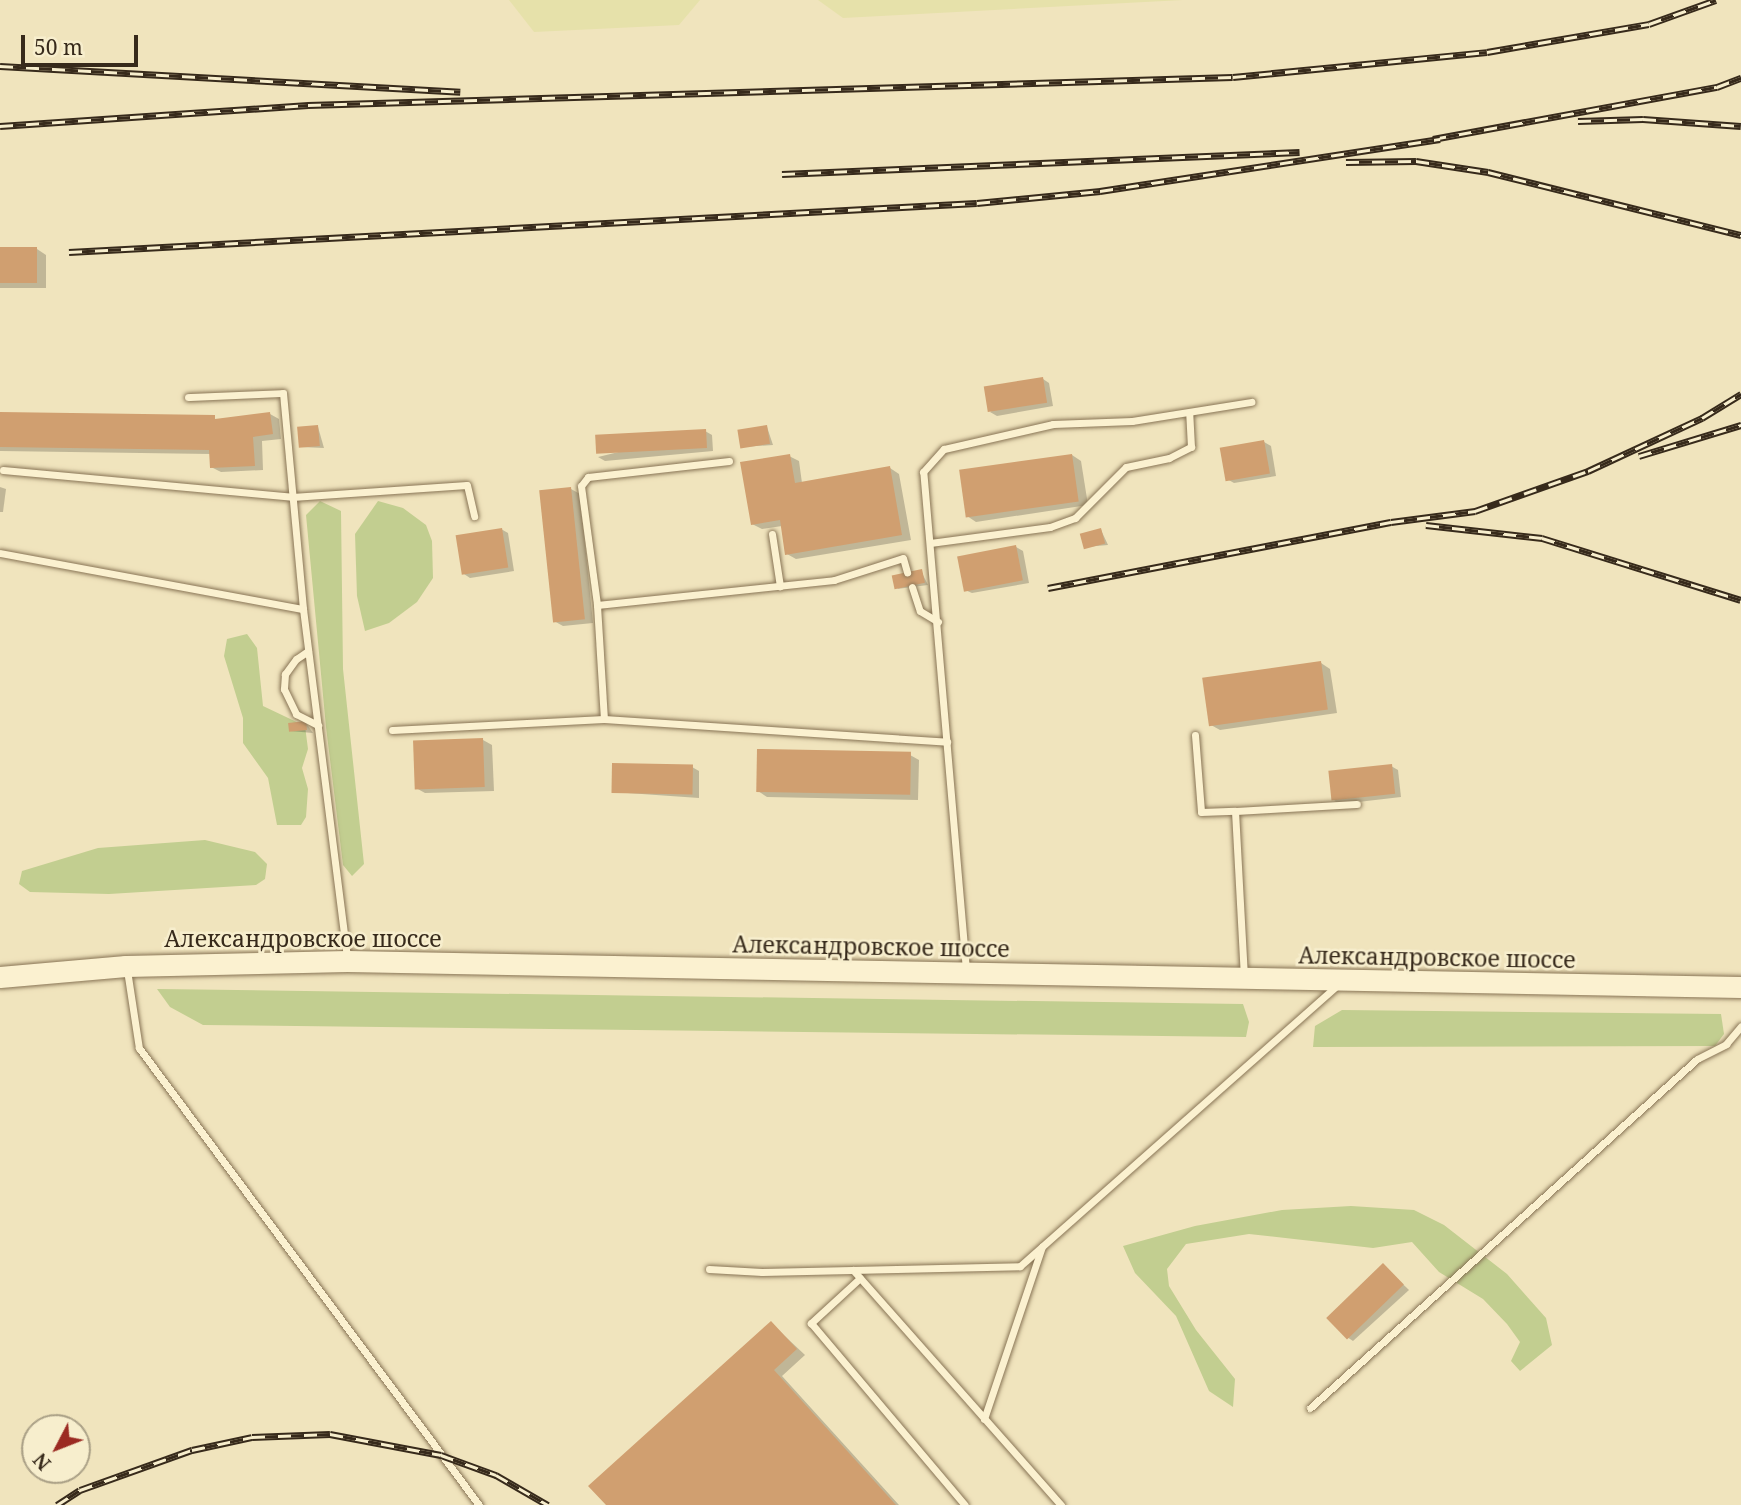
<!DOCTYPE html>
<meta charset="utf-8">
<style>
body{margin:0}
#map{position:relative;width:1741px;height:1505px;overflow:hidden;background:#f0e4bd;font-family:"Noto Serif",serif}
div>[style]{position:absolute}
.farmland>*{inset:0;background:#e6e1aa}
.green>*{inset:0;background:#c2ce90}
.shadow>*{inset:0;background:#0003}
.building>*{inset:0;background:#d09f70;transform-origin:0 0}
.roads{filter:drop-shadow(0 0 2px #887455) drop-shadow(0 0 2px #887455)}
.service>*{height:7px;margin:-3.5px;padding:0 3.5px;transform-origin:3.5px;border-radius:3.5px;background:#fbf1d0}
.secondary>*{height:21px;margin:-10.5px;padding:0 10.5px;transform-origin:10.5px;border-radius:10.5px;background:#fbf1d0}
.rail>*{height:7px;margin-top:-3.5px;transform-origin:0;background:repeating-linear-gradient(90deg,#f7eecd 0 13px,#372a1b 0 26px);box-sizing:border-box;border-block:2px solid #372a1b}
span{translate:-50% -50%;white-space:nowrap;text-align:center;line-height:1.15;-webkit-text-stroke:5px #f7eecd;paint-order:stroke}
.street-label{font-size:23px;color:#372a1b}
.north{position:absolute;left:21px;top:1414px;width:70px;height:70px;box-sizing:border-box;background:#f7eecd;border:2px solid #aaa086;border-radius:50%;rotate:228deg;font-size:19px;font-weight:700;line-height:28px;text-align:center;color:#372a1b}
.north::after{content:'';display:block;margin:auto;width:24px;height:32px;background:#9b2a22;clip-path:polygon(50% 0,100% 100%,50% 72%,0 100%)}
.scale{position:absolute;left:21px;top:35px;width:117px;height:32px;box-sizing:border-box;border:4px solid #372a1b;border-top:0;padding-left:9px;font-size:21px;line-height:24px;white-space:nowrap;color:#372a1b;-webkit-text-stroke:5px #f7eecd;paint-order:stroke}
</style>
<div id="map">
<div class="farmland">
<i style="clip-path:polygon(509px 0,700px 0,679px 25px,534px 32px)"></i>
<i style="clip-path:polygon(818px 0,1183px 0,843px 18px)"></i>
</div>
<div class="green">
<i style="clip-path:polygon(320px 501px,341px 511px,343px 669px,364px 864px,352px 876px,343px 865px,326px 727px,306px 515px)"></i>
<i style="clip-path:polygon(378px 501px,403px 508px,426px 525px,432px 541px,433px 578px,417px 602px,389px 623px,365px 631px,357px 596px,355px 534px)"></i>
<i style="clip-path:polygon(247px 634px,257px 648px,263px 706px,305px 726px,308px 749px,302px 768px,308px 789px,306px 817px,301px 825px,277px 825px,268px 778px,243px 743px,243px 718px,224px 656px,227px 639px)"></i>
<i style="clip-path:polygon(205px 840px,255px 852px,267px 864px,265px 879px,256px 885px,109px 894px,30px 892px,19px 884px,22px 871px,98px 848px)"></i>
<i style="clip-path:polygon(157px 989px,1243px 1004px,1249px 1022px,1246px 1037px,203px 1025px,170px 1007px)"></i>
<i style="clip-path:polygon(1342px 1010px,1721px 1014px,1724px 1034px,1715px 1046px,1313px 1047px,1315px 1026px)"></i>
<i style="clip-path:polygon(1351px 1206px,1414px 1210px,1444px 1225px,1507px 1274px,1546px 1318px,1552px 1345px,1520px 1371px,1511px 1361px,1520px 1342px,1507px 1324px,1483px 1299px,1439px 1272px,1412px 1242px,1373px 1248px,1249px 1234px,1186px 1244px,1167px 1269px,1169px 1286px,1196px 1330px,1235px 1379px,1233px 1407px,1209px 1391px,1176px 1316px,1135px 1273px,1123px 1246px,1195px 1226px,1282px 1210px)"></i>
</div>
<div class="shadow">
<i style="clip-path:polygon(0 249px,37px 249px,46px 255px,46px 288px,0 288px)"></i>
<i style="clip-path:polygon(1043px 379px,1049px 383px,1053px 406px,997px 416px,990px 412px)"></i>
<i style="clip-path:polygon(0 413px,220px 420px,270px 414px,279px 419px,281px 439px,262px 441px,263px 470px,221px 472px,211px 467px,211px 454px,0 451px)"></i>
<i style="clip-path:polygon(318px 427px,324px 448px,301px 447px)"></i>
<i style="clip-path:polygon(767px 427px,773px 445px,741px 447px)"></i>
<i style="clip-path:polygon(705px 431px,712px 435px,713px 451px,605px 461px,598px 457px)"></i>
<i style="clip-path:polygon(1264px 442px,1271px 446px,1276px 476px,1234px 483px,1227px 479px)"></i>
<i style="clip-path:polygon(1072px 455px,1081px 461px,1088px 505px,976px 522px,967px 516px)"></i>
<i style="clip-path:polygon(789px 456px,799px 461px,802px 483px,890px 468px,899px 474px,911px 540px,796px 559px,787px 554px,782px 526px,762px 529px,752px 524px)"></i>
<i style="clip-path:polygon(0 487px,6px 489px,3px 512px,0 512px)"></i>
<i style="clip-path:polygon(571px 489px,580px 494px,593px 623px,563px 626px,554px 621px)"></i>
<i style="clip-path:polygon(501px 529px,508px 533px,514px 571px,470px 578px,464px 574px)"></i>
<i style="clip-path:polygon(1101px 530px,1108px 545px,1085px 547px)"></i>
<i style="clip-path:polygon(1016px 547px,1023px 551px,1029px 583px,972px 593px,965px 590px)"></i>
<i style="clip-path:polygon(921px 571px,928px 585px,897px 589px)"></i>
<i style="clip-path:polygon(1321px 663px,1330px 669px,1337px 713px,1220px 730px,1211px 725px)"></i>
<i style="clip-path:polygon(306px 723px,313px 733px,290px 731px)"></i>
<i style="clip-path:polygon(483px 740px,492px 745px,494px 791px,425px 793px,416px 788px)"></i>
<i style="clip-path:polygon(910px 755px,919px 760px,918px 800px,767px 797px,758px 791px)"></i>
<i style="clip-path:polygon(1391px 766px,1398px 770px,1401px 797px,1341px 804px,1334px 801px)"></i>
<i style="clip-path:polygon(692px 767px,699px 771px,699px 798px,613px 792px)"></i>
<i style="clip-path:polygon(1383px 1265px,1409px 1290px,1353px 1341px,1347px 1337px)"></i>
<i style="clip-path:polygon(771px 1323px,805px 1355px,782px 1376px,899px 1505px,608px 1505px)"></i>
</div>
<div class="building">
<i style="left:37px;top:247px;width:36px;height:37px;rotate:90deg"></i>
<i style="left:1043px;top:377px;width:26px;height:60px;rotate:81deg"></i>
<i style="clip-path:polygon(0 412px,215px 415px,215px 419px,270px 412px,273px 434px,253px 437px,255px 466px,210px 468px,209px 450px,0 447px)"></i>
<i style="left:318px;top:425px;width:21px;height:21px;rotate:85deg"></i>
<i style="left:767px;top:425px;width:19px;height:30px;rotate:81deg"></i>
<i style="left:706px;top:429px;width:19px;height:111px;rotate:87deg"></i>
<i style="left:1264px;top:440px;width:34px;height:45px;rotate:80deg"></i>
<i style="clip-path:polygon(790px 454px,795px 483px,890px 466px,902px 535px,785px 555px,780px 520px,751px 525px,740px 462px)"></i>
<i style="left:1072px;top:454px;width:48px;height:114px;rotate:82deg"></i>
<i style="left:571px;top:487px;width:133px;height:32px;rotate:84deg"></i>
<i style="left:502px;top:528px;width:40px;height:47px;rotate:81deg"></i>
<i style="left:1101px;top:528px;width:16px;height:22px;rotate:75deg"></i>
<i style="left:1016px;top:545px;width:36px;height:60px;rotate:79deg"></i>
<i style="left:922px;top:569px;width:14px;height:31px;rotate:78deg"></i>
<i style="left:1321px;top:661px;width:49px;height:120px;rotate:82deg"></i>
<i style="left:306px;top:721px;width:9px;height:18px;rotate:84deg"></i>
<i style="left:483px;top:738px;width:49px;height:70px;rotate:88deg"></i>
<i style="left:757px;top:749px;width:154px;height:43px;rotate:1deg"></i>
<i style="left:612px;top:763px;width:81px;height:30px;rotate:1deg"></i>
<i style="left:1392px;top:764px;width:30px;height:64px;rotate:84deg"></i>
<i style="left:1383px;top:1263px;width:30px;height:79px;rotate:46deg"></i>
<i style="clip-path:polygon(771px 1321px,797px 1349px,774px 1370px,896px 1505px,606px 1505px,588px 1486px)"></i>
</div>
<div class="roads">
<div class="service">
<i style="left:188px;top:397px;width:95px;rotate:-2.4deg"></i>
<i style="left:283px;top:393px;width:217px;rotate:84.7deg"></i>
<i style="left:303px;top:609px;width:351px;rotate:82.8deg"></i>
<i style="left:729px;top:461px;width:142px;rotate:173.5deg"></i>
<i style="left:588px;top:477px;width:11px;rotate:128deg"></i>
<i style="left:581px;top:486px;width:120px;rotate:82.3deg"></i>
<i style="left:597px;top:605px;width:238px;rotate:-6deg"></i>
<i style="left:834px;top:580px;width:72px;rotate:-17.7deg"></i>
<i style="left:903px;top:558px;width:15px;rotate:74deg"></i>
<i style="left:3px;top:470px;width:290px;rotate:5.3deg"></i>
<i style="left:292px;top:497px;width:175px;rotate:-3.9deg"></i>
<i style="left:467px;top:485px;width:32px;rotate:77deg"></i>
<i style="left:772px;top:534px;width:53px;rotate:81.3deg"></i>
<i style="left:930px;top:543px;width:121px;rotate:-7.6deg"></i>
<i style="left:1050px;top:527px;width:27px;rotate:-20deg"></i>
<i style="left:1075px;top:518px;width:72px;rotate:-45deg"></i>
<i style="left:1126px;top:467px;width:44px;rotate:-11.8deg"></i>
<i style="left:1169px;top:458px;width:25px;rotate:-27deg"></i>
<i style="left:1191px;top:447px;width:33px;rotate:-93deg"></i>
<i style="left:0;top:553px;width:308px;rotate:10.5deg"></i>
<i style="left:912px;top:587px;width:25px;rotate:72deg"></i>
<i style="left:920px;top:611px;width:21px;rotate:31deg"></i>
<i style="left:597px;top:605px;width:114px;rotate:86.5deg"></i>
<i style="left:308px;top:651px;width:14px;rotate:146deg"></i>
<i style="left:296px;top:659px;width:19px;rotate:126deg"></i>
<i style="left:285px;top:674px;width:15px;rotate:94deg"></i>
<i style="left:284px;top:689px;width:28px;rotate:64deg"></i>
<i style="left:296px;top:714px;width:25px;rotate:27deg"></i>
<i style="left:392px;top:730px;width:212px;rotate:-3deg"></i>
<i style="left:604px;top:719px;width:344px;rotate:3.8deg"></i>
<i style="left:1195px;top:735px;width:77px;rotate:85.5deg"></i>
<i style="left:1201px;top:812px;width:34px;rotate:-2deg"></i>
<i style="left:1235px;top:811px;width:165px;rotate:86.9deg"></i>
<i style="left:1235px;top:811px;width:122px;rotate:-3.3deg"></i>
<i style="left:127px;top:970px;width:79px;rotate:81.3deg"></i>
<i style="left:139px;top:1048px;width:570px;rotate:53.35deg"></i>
<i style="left:966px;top:970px;width:500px;rotate:-94.9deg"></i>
<i style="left:923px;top:472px;width:31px;rotate:-48deg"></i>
<i style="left:944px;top:449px;width:112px;rotate:-12.9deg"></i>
<i style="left:1053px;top:424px;width:79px;rotate:-2.2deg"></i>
<i style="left:1132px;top:421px;width:121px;rotate:-9.1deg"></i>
<i style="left:709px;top:1269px;width:53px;rotate:3.2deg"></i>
<i style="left:762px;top:1272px;width:258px;rotate:-1.3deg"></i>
<i style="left:1020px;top:1266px;width:424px;rotate:-41.5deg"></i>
<i style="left:853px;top:1270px;width:314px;rotate:48.5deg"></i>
<i style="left:860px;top:1278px;width:67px;rotate:137.4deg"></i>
<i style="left:811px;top:1323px;width:238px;rotate:49.8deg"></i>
<i style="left:1310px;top:1408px;width:521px;rotate:-42.04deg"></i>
<i style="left:1697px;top:1059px;width:33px;rotate:-27deg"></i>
<i style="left:1726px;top:1044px;width:23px;rotate:-50deg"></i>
<i style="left:984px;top:1419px;width:182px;rotate:-71.4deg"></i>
</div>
<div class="secondary">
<i style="left:0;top:977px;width:126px;rotate:-5deg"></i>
<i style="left:126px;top:966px;width:221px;rotate:-1.3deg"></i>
<i style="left:347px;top:961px;width:1394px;rotate:1.07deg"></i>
</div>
</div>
<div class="rail">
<i style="left:0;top:66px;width:461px;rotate:3.2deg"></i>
<i style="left:1578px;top:121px;width:65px;rotate:-1.8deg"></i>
<i style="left:1643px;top:119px;width:98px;rotate:4.1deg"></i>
<i style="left:0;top:126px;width:309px;rotate:-3.9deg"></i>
<i style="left:308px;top:105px;width:925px;rotate:-1.73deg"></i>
<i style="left:1233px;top:77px;width:255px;rotate:-5.6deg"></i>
<i style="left:1487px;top:52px;width:164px;rotate:-9.8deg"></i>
<i style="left:1649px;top:24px;width:71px;rotate:-19.7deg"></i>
<i style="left:1433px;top:139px;width:289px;rotate:-10.4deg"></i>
<i style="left:1717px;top:87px;width:26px;rotate:-21deg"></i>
<i style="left:1346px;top:162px;width:70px;rotate:-0.8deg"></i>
<i style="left:1416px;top:161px;width:73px;rotate:8.7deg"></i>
<i style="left:1488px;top:172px;width:261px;rotate:14deg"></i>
<i style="left:782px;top:174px;width:518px;rotate:-2.43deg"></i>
<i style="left:69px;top:252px;width:909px;rotate:-3.09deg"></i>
<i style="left:977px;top:203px;width:124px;rotate:-5.6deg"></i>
<i style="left:1100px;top:191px;width:344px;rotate:-8.7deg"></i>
<i style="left:1639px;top:456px;width:107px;rotate:-16.9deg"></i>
<i style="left:1426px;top:525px;width:117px;rotate:6.4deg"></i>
<i style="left:1542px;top:538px;width:208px;rotate:17.3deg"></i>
<i style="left:1048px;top:588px;width:349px;rotate:-10.9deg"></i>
<i style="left:1391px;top:522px;width:85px;rotate:-7.5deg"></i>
<i style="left:1475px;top:511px;width:120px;rotate:-19.5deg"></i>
<i style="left:1588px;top:471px;width:126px;rotate:-24.9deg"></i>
<i style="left:1702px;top:418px;width:46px;rotate:-31.6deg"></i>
<i style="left:57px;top:1505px;width:27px;rotate:-33deg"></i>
<i style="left:80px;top:1490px;width:119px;rotate:-19.7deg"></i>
<i style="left:192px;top:1450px;width:61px;rotate:-12.2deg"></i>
<i style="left:252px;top:1437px;width:78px;rotate:-2.2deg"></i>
<i style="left:330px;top:1434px;width:113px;rotate:10.7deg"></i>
<i style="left:441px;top:1455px;width:59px;rotate:20deg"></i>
<i style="left:496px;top:1475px;width:60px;rotate:30deg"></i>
</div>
<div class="street-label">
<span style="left:303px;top:938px">Александровское шоссе</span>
<span style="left:871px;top:946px;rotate:1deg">Александровское шоссе</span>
<span style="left:1437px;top:957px;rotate:1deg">Александровское шоссе</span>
</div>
<div class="north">N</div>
<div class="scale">50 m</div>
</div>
